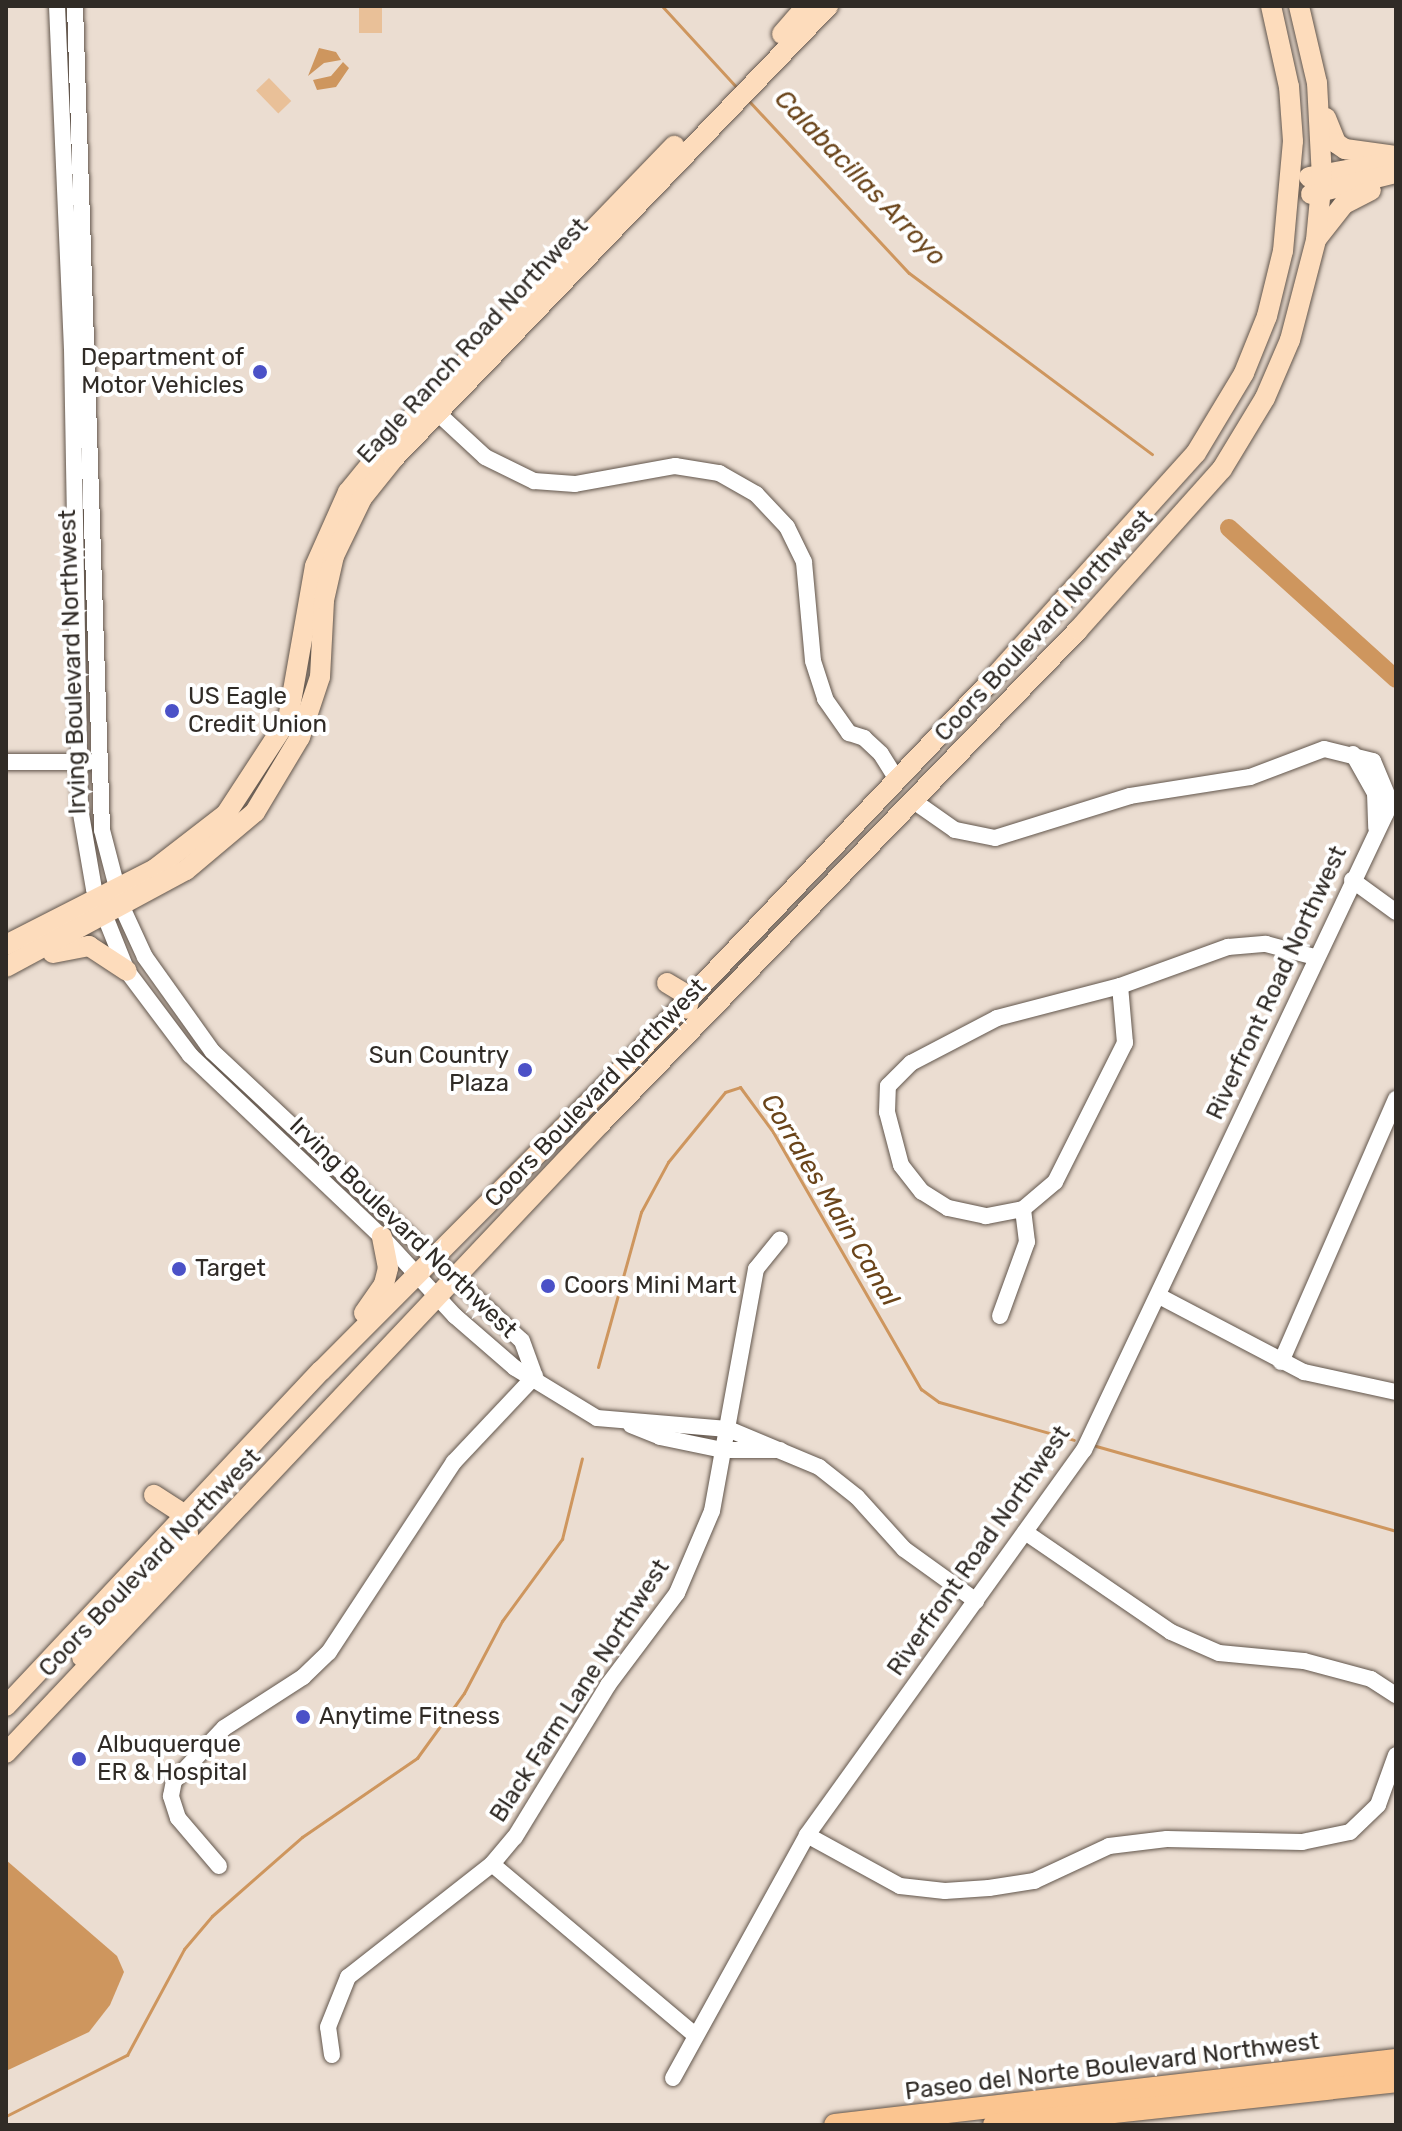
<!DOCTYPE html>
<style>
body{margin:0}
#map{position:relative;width:1402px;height:2131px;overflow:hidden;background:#ebddd1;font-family:Rubik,sans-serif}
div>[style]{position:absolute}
.green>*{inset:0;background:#e9c098;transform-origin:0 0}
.water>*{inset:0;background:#ce965e}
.stream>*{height:3px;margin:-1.5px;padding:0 1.5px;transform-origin:1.5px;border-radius:1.5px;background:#ce965e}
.river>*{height:18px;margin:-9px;padding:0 9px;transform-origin:9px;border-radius:9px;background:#ce965e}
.roads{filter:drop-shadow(0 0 2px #62564c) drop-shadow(0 0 2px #62564c)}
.minor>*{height:16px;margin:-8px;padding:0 8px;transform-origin:8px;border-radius:8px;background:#fff}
.major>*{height:20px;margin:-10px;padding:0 10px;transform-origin:10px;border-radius:10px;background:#fddcbc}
.highway>*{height:22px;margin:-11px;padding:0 11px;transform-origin:11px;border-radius:11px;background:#fbc590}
.dots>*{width:22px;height:22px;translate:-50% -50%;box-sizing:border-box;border:4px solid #fff;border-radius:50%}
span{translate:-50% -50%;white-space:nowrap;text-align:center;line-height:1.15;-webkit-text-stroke:8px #fff;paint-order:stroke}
.street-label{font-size:24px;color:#302b26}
.poi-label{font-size:24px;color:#302b26}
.right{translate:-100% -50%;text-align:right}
.left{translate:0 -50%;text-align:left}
.water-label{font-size:26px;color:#6a441a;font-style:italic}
.frame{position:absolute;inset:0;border:8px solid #302b26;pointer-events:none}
</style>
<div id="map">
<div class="green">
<i style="left:359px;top:6px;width:23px;height:27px"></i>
<i style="left:269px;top:78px;width:32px;height:18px;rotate:46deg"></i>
</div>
<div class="water">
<i style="clip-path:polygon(319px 48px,336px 52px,341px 60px,324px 63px,308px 76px)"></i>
<i style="clip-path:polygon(343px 62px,349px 68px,336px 87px,317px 90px,313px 80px,331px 76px)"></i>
<i style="clip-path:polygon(6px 1860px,117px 1956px,124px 1972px,110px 2005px,89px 2032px,6px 2071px)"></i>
</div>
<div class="stream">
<i style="left:662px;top:6px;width:113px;rotate:47.5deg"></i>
<i style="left:748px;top:100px;width:236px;rotate:47.1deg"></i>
<i style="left:909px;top:273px;width:303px;rotate:36.7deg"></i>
<i style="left:598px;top:1367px;width:161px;rotate:-74.5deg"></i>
<i style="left:641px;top:1212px;width:57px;rotate:-61.6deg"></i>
<i style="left:668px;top:1162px;width:90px;rotate:-50.8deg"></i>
<i style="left:725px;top:1092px;width:16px;rotate:-18deg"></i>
<i style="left:740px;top:1087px;width:56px;rotate:53.7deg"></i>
<i style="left:773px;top:1132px;width:297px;rotate:60.1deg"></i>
<i style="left:921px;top:1389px;width:22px;rotate:36deg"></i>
<i style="left:939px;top:1402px;width:140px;rotate:15.7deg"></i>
<i style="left:1096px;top:1446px;width:312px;rotate:15.8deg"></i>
<i style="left:6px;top:2116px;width:136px;rotate:-26.8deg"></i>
<i style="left:127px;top:2055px;width:120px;rotate:-61.7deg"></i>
<i style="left:184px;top:1949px;width:43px;rotate:-49.7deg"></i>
<i style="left:212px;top:1916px;width:120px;rotate:-41.3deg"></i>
<i style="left:302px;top:1837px;width:140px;rotate:-34.5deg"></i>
<i style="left:417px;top:1758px;width:80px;rotate:-54.1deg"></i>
<i style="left:464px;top:1693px;width:81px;rotate:-62.2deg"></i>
<i style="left:502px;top:1621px;width:102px;rotate:-53.8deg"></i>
<i style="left:562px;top:1539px;width:83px;rotate:-76.1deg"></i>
</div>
<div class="river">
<i style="left:1229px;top:528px;width:225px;rotate:42.1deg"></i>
</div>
<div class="roads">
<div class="minor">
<i style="left:57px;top:6px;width:343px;rotate:87.5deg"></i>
<i style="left:72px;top:349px;width:459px;rotate:89deg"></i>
<i style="left:80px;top:808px;width:82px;rotate:80.2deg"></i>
<i style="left:94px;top:889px;width:88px;rotate:68.1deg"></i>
<i style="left:127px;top:971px;width:105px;rotate:53.1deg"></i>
<i style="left:190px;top:1055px;width:265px;rotate:43.5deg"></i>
<i style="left:382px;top:1237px;width:108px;rotate:47.3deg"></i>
<i style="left:455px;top:1316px;width:79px;rotate:40.9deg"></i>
<i style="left:515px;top:1368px;width:96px;rotate:31.4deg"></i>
<i style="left:597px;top:1418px;width:131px;rotate:4.8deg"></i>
<i style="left:728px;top:1429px;width:99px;rotate:22.7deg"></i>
<i style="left:819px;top:1467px;width:48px;rotate:38.3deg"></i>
<i style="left:857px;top:1497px;width:70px;rotate:47.9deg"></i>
<i style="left:904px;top:1549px;width:89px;rotate:35.8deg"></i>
<i style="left:75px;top:6px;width:824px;rotate:88.12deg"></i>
<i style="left:102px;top:830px;width:80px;rotate:75.4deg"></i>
<i style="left:122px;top:907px;width:55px;rotate:65.3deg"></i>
<i style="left:145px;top:957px;width:115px;rotate:54.5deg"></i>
<i style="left:212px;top:1051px;width:424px;rotate:43.1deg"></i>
<i style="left:522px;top:1341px;width:37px;rotate:70deg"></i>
<i style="left:430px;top:406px;width:75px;rotate:42.8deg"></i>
<i style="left:485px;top:457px;width:55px;rotate:26.1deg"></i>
<i style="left:534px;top:481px;width:41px;rotate:4.2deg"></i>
<i style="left:575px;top:484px;width:102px;rotate:-10.2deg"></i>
<i style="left:675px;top:466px;width:45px;rotate:9deg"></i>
<i style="left:719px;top:473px;width:43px;rotate:29.6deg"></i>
<i style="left:756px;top:494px;width:45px;rotate:46.8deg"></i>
<i style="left:787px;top:527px;width:39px;rotate:64deg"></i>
<i style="left:804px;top:562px;width:99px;rotate:84.8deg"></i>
<i style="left:813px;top:661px;width:40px;rotate:72deg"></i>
<i style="left:825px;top:699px;width:42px;rotate:54.8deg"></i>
<i style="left:849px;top:733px;width:16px;rotate:18deg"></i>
<i style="left:864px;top:738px;width:23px;rotate:43deg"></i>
<i style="left:881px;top:754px;width:31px;rotate:58deg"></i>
<i style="left:1353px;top:754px;width:45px;rotate:60.6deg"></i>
<i style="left:1375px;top:793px;width:35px;rotate:88deg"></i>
<i style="left:6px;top:762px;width:82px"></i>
<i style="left:1352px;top:880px;width:54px;rotate:36deg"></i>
<i style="left:1023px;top:1209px;width:38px;rotate:169deg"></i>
<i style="left:986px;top:1216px;width:39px;rotate:-168deg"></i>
<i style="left:948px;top:1208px;width:31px;rotate:-148deg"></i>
<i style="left:922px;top:1192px;width:34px;rotate:-128deg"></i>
<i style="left:901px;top:1165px;width:55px;rotate:-104.8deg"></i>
<i style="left:887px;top:1112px;width:26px;rotate:-88deg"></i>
<i style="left:888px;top:1086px;width:33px;rotate:-45deg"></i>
<i style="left:911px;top:1063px;width:97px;rotate:-27.6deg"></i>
<i style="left:997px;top:1018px;width:127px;rotate:-14.6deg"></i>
<i style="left:1120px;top:986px;width:115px;rotate:-19.9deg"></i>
<i style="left:1228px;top:947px;width:38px;rotate:-5deg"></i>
<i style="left:1266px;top:944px;width:51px;rotate:14.9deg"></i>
<i style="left:1159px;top:1296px;width:164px;rotate:27.7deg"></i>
<i style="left:1304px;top:1372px;width:94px;rotate:12.3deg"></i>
<i style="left:1000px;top:1316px;width:79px;rotate:-70deg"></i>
<i style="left:1027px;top:1242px;width:33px;rotate:-97deg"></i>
<i style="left:1023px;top:1209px;width:42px;rotate:-40.2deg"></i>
<i style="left:1055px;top:1182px;width:156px;rotate:-63.3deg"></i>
<i style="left:1125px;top:1043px;width:57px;rotate:-95deg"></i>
<i style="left:1281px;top:1362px;width:287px;rotate:-66.4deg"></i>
<i style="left:631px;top:1425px;width:31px;rotate:22deg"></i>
<i style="left:660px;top:1437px;width:64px;rotate:11.7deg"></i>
<i style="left:723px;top:1450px;width:57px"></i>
<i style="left:1025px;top:1532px;width:177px;rotate:34.4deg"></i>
<i style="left:1171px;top:1632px;width:52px;rotate:23.6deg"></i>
<i style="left:1219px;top:1653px;width:85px;rotate:5.4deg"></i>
<i style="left:1304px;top:1661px;width:69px;rotate:15deg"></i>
<i style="left:1371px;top:1679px;width:30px;rotate:33deg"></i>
<i style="left:807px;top:1835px;width:106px;rotate:28.7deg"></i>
<i style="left:900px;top:1886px;width:45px;rotate:6.3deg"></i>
<i style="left:945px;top:1891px;width:44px;rotate:-3.9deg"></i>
<i style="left:989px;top:1888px;width:46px;rotate:-8.8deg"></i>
<i style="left:1034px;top:1881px;width:83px;rotate:-25deg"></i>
<i style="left:1109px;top:1846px;width:58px;rotate:-6.9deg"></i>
<i style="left:1167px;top:1839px;width:135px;rotate:1.3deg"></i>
<i style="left:1302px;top:1842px;width:49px;rotate:-11.8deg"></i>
<i style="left:1350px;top:1832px;width:39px;rotate:-44deg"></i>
<i style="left:1378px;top:1805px;width:53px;rotate:-70.2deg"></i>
<i style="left:492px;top:1864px;width:264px;rotate:40.1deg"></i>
<i style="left:219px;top:1866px;width:63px;rotate:-130.5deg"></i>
<i style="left:178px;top:1818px;width:23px;rotate:-108deg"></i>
<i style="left:171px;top:1796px;width:15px;rotate:-79deg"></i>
<i style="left:174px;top:1781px;width:73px;rotate:-46.7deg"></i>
<i style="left:224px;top:1728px;width:94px;rotate:-32.8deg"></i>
<i style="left:303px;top:1677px;width:36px;rotate:-44deg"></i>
<i style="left:329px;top:1652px;width:227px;rotate:-56.7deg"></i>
<i style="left:454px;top:1462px;width:118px;rotate:-46.7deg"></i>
<i style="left:332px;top:2055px;width:28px;rotate:-98deg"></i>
<i style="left:328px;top:2027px;width:54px;rotate:-68.2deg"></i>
<i style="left:348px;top:1977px;width:183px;rotate:-38.1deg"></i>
<i style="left:492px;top:1864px;width:35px;rotate:-50deg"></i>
<i style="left:515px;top:1837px;width:178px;rotate:-58.5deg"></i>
<i style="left:608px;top:1685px;width:115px;rotate:-53.1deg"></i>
<i style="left:677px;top:1593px;width:89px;rotate:-66.9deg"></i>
<i style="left:712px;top:1511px;width:246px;rotate:-79.7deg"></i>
<i style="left:756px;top:1269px;width:38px;rotate:-51deg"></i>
<i style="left:673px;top:2078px;width:277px;rotate:-61.1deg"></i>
<i style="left:807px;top:1835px;width:474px;rotate:-54.3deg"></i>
<i style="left:1084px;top:1450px;width:705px;rotate:-64.63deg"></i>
<i style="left:1386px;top:813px;width:14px;rotate:-78deg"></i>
<i style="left:1389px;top:799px;width:41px;rotate:-112.8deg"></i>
<i style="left:1373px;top:761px;width:50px;rotate:-166.2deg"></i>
<i style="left:1324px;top:749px;width:79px;rotate:159.3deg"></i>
<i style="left:1250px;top:777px;width:121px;rotate:171deg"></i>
<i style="left:1130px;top:796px;width:141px;rotate:162.7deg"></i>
<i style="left:995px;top:838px;width:41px;rotate:-168.7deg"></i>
<i style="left:955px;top:830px;width:49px;rotate:-145deg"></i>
</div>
<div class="major">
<i style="left:782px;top:34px;width:37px;rotate:-49deg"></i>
<i style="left:1326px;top:118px;width:27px;rotate:68deg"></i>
<i style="left:1336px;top:143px;width:11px;rotate:34deg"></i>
<i style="left:1345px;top:149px;width:51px;rotate:7.8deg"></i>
<i style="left:1309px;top:177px;width:76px;rotate:-10.6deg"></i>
<i style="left:1311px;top:194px;width:88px;rotate:-13.9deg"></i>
<i style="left:1318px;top:237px;width:42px;rotate:-51.8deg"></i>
<i style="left:1344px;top:204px;width:30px;rotate:-27deg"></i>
<i style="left:6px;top:945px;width:167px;rotate:-27deg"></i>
<i style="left:155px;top:869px;width:90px;rotate:-37.8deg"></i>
<i style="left:226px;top:814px;width:113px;rotate:-56.9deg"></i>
<i style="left:288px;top:719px;width:155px;rotate:-80deg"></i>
<i style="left:315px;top:566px;width:81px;rotate:-66deg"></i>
<i style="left:348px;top:492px;width:71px;rotate:-50.7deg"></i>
<i style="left:393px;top:437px;width:405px;rotate:-46deg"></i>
<i style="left:53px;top:953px;width:37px;rotate:-11deg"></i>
<i style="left:89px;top:946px;width:45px;rotate:33.3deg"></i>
<i style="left:6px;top:967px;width:204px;rotate:-28.3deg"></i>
<i style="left:186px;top:870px;width:90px;rotate:-40deg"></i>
<i style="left:255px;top:812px;width:87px;rotate:-59deg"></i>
<i style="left:300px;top:737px;width:63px;rotate:-71.6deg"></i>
<i style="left:320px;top:677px;width:77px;rotate:-87deg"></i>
<i style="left:324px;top:600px;width:45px;rotate:-77.2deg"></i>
<i style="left:334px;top:556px;width:64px;rotate:-64.2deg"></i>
<i style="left:362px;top:498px;width:51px;rotate:-51.3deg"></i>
<i style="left:394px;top:458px;width:627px;rotate:-46.16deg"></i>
<i style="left:667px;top:983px;width:27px;rotate:31deg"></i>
<i style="left:690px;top:997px;width:12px;rotate:104deg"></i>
<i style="left:364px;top:1313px;width:35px;rotate:-55deg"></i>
<i style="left:384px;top:1284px;width:16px;rotate:-76deg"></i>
<i style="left:388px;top:1268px;width:32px;rotate:-101deg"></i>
<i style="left:82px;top:1657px;width:162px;rotate:-49.2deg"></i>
<i style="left:188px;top:1534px;width:19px;rotate:-99deg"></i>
<i style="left:185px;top:1515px;width:37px;rotate:-147deg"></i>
<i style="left:6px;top:1706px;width:460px;rotate:-46.8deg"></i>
<i style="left:321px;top:1371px;width:431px;rotate:-45.1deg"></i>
<i style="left:625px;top:1066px;width:526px;rotate:-46.46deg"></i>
<i style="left:987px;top:685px;width:312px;rotate:-48deg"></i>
<i style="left:1196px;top:453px;width:93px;rotate:-59deg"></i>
<i style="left:1244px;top:373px;width:61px;rotate:-68deg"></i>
<i style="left:1267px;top:316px;width:67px;rotate:-76.2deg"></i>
<i style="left:1283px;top:251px;width:110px;rotate:-84.8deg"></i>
<i style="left:1293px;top:141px;width:54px;rotate:-94.2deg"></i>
<i style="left:1289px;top:87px;width:83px;rotate:-102.5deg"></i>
<i style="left:6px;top:1753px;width:865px;rotate:-46.64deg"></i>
<i style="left:600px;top:1124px;width:687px;rotate:-45.94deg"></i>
<i style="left:1078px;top:630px;width:216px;rotate:-48.2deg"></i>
<i style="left:1222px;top:469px;width:83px;rotate:-58.8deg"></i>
<i style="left:1265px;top:398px;width:63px;rotate:-66.7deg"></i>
<i style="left:1290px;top:340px;width:103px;rotate:-75.4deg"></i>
<i style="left:1316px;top:240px;width:62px;rotate:-84.5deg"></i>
<i style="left:1322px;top:178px;width:95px;rotate:-93deg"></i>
<i style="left:1317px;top:83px;width:79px;rotate:-103.2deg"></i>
</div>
<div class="highway">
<i style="left:835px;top:2125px;width:565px;rotate:-6.61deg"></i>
<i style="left:994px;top:2125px;width:404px;rotate:-6.2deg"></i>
</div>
</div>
<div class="dots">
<i style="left:260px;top:372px;background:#4b51c7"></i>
<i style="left:172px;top:711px;background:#4b51c7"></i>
<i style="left:525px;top:1070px;background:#4b51c7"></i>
<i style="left:179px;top:1269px;background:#4b51c7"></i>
<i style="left:548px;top:1286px;background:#4b51c7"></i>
<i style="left:303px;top:1717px;background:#4b51c7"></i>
<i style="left:79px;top:1759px;background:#4b51c7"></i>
</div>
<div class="street-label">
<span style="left:473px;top:341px;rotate:-47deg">Eagle Ranch Road Northwest</span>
<span style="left:1044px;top:626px;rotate:-47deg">Coors Boulevard Northwest</span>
<span style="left:73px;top:662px;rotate:-92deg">Irving Boulevard Northwest</span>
<span style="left:1277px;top:983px;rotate:-65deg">Riverfront Road Northwest</span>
<span style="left:596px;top:1093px;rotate:-46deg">Coors Boulevard Northwest</span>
<span style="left:403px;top:1228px;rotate:44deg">Irving Boulevard Northwest</span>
<span style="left:979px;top:1551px;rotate:-55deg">Riverfront Road Northwest</span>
<span style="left:150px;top:1563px;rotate:-46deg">Coors Boulevard Northwest</span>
<span style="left:580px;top:1691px;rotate:-57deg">Black Farm Lane Northwest</span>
<span style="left:1112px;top:2067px;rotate:-7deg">Paseo del Norte Boulevard Northwest</span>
</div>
<div class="poi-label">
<span class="right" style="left:244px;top:372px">Department of<br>Motor Vehicles</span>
<span class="left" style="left:188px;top:711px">US Eagle<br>Credit Union</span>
<span class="right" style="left:509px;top:1070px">Sun Country<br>Plaza</span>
<span class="left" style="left:195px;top:1269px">Target</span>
<span class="left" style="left:564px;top:1286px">Coors Mini Mart</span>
<span class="left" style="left:319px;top:1717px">Anytime Fitness</span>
<span class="left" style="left:97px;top:1759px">Albuquerque<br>ER &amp; Hospital</span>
</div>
<div class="water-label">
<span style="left:860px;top:178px;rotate:46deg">Calabacillas Arroyo</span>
<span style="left:830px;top:1200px;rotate:59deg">Corrales Main Canal</span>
</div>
<div class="frame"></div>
</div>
